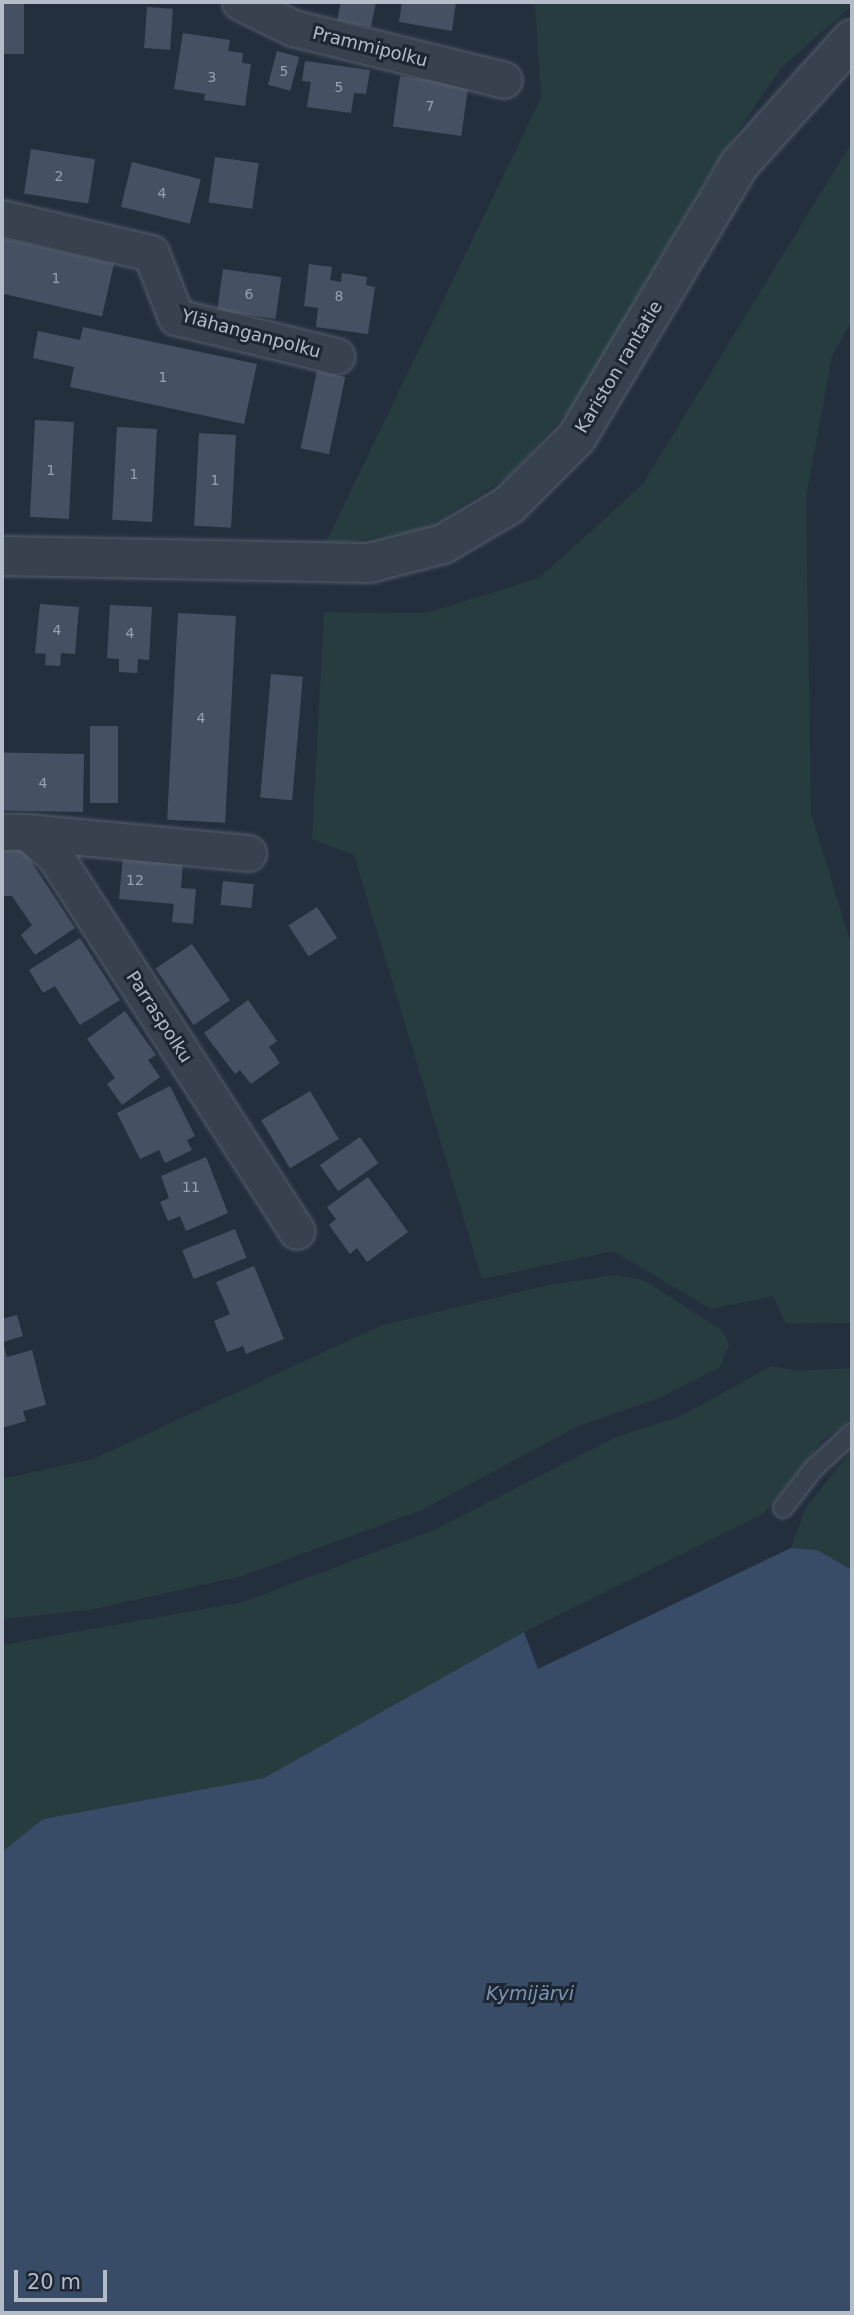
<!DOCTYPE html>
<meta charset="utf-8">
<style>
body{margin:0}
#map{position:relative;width:854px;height:2315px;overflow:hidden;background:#242f3e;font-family:"DejaVu Sans",sans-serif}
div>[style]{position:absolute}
.green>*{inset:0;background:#263c3f}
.water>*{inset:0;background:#394c67}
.building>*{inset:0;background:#455162;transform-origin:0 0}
.roads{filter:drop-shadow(0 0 2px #565f6c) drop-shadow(0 0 2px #565f6c)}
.service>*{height:18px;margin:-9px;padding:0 9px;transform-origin:9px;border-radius:9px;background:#38414e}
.minor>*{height:35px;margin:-17.5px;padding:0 17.5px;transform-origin:17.5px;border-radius:17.5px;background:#38414e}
.tertiary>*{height:38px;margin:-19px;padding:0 19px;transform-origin:19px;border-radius:19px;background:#38414e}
span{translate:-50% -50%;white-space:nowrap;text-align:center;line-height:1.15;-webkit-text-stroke:6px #1d2633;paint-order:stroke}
.number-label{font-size:14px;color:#98a1af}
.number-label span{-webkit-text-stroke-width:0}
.street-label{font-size:18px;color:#b4bcc9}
.water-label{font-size:19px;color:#7c92b1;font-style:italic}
.frame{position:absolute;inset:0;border:4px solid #b4bcc9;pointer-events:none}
.scale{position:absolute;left:14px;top:2270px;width:93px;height:32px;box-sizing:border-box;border:4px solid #b4bcc9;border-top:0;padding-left:9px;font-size:21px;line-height:24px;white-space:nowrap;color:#b4bcc9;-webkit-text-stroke:5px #1d2633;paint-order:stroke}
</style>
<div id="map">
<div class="green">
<i style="clip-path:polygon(535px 2px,852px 2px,852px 6px,782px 67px,704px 181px,575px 404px,509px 476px,427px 528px,324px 546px,541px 98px)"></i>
<i style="clip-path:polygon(852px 142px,852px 321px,832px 356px,806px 497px,811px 813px,852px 948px,852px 1323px,786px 1324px,773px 1296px,711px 1309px,613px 1251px,482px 1279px,354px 855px,312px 839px,324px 612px,426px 613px,539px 578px,642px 485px)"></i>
<i style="clip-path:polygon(614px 1275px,644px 1280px,723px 1331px,729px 1346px,720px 1367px,659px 1398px,578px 1426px,422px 1510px,242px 1576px,90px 1610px,2px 1619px,2px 1479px,93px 1459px,380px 1326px,548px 1285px)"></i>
<i style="clip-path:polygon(771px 1366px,796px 1371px,852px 1368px,852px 1419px,822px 1441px,763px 1514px,524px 1632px,264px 1778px,43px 1819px,2px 1852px,2px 1645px,243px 1602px,434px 1530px,616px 1437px,679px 1417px)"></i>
<i style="clip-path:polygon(852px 1449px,852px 1570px,817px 1550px,791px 1548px,805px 1509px)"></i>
</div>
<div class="water">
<i style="clip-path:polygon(791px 1548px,817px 1550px,852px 1570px,852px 2313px,2px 2313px,2px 1852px,43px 1819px,264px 1778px,524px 1632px,538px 1669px)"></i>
</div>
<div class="building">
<i style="clip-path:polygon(341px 2px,376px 2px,371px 27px,337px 21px)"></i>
<i style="clip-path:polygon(402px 2px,456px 2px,452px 31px,399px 22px)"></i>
<i style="left:2px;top:3px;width:22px;height:51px"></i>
<i style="left:147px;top:7px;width:26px;height:41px;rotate:4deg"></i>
<i style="clip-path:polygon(183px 33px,230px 40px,228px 51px,243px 53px,242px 63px,251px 64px,245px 106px,204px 100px,205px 94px,174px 89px)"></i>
<i style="left:277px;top:51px;width:23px;height:35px;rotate:15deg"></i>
<i style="clip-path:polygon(305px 61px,370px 70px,366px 94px,354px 93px,351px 113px,307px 107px,311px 82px,302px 81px)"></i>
<i style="left:400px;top:76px;width:69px;height:51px;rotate:8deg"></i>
<i style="left:31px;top:149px;width:65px;height:45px;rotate:9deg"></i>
<i style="left:215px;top:157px;width:44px;height:46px;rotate:8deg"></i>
<i style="left:132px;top:162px;width:71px;height:46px;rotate:14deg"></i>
<i style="left:2px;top:238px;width:115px;height:54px;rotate:13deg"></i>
<i style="clip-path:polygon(309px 264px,332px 267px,330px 280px,341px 282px,342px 273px,367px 277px,366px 285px,375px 287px,368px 334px,316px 327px,318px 308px,304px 306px)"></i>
<i style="left:223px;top:269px;width:59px;height:42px;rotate:8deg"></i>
<i style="clip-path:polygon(83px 327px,257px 364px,244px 424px,70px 387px,74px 367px,33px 358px,38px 331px,80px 340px)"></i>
<i style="left:317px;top:371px;width:29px;height:79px;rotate:12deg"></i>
<i style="left:35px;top:420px;width:39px;height:97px;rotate:3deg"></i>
<i style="left:117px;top:427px;width:40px;height:93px;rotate:3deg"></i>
<i style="left:199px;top:433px;width:37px;height:93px;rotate:3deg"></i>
<i style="clip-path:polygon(40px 604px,79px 607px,75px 654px,61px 653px,60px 666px,45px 665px,46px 654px,35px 653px)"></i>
<i style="clip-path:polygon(110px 605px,152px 607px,149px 660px,138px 659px,137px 673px,119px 672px,119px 659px,107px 658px)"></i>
<i style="left:178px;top:613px;width:58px;height:207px;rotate:3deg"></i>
<i style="left:271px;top:674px;width:32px;height:124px;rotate:5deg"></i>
<i style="left:90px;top:726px;width:28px;height:77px"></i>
<i style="left:84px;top:754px;width:58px;height:82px;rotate:91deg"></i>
<i style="clip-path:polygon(2px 846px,21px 846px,75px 928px,35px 955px,21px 935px,32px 925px,12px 896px,2px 896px)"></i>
<i style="clip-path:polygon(123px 857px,183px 863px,181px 888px,196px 889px,193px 924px,172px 922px,174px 904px,119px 899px)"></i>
<i style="left:223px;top:881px;width:31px;height:24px;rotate:6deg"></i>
<i style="left:317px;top:907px;width:37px;height:34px;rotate:57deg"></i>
<i style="clip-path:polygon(80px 938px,120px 1000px,80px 1025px,55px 986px,43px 993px,29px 970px)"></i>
<i style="left:192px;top:944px;width:68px;height:44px;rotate:56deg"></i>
<i style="clip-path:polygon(248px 1000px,277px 1041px,269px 1047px,280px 1063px,251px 1084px,240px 1070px,235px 1074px,204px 1033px)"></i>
<i style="clip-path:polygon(125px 1011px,156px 1055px,148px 1060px,160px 1077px,122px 1105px,107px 1084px,115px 1078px,87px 1039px)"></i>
<i style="clip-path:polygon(170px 1086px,195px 1136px,187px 1140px,192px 1150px,165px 1163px,159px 1150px,140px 1159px,117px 1113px)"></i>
<i style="left:310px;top:1091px;width:56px;height:57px;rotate:59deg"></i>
<i style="left:360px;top:1137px;width:32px;height:49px;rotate:55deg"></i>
<i style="clip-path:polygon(206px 1157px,228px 1213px,186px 1231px,180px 1216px,168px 1221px,160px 1202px,169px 1198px,161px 1176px)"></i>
<i style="clip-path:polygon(368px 1177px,408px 1232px,367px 1262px,357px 1248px,350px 1254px,329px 1225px,336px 1219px,327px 1207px)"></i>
<i style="left:235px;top:1229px;width:31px;height:57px;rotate:68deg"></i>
<i style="clip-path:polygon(254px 1266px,284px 1339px,246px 1354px,243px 1346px,227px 1352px,214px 1321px,230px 1314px,216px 1282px)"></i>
<i style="clip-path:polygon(17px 1315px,23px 1336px,3px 1342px,7px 1357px,32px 1350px,46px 1405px,23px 1411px,26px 1421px,2px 1428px,2px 1319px)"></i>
</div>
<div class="roads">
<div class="service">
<i style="left:783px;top:1508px;width:51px;rotate:-52.2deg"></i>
<i style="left:814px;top:1468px;width:52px;rotate:-42.6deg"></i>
</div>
<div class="minor">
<i style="left:240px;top:2px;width:59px;rotate:26.1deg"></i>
<i style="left:293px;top:28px;width:217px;rotate:13.8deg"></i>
<i style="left:2px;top:218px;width:153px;rotate:13.2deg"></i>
<i style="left:151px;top:253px;width:69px;rotate:68.7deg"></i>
<i style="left:176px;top:317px;width:165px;rotate:13.7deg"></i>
<i style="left:2px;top:832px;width:25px"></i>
<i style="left:27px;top:832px;width:37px;rotate:41deg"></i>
<i style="left:55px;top:856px;width:446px;rotate:57.2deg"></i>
<i style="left:27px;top:832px;width:222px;rotate:5.4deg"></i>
</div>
<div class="tertiary">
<i style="left:2px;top:556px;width:367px;rotate:1.1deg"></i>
<i style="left:369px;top:563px;width:76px;rotate:-14.4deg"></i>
<i style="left:443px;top:544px;width:77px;rotate:-30.6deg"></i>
<i style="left:509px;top:505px;width:96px;rotate:-45deg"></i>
<i style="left:577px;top:437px;width:317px;rotate:-59.2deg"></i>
<i style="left:739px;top:165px;width:169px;rotate:-48.1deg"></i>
</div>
</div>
<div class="number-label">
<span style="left:284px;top:71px">5</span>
<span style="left:212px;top:77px">3</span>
<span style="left:339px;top:87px">5</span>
<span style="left:430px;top:106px">7</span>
<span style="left:59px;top:176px">2</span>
<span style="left:162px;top:193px">4</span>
<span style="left:56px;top:278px">1</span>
<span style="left:249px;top:294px">6</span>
<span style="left:339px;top:296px">8</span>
<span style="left:163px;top:377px">1</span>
<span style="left:51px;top:470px">1</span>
<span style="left:134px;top:474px">1</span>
<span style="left:215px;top:480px">1</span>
<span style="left:57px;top:630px">4</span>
<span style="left:130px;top:633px">4</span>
<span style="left:201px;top:718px">4</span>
<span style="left:43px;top:783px">4</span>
<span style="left:135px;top:880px">12</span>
<span style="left:191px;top:1187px">11</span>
</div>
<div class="street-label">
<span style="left:370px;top:47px;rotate:14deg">Prammipolku</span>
<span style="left:251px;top:334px;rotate:15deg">Ylähanganpolku</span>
<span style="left:619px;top:367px;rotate:-59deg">Kariston rantatie</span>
<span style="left:159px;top:1017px;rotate:57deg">Parraspolku</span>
</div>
<div class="water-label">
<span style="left:530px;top:1994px">Kymijärvi</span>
</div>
<div class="frame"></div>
<div class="scale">20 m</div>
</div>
